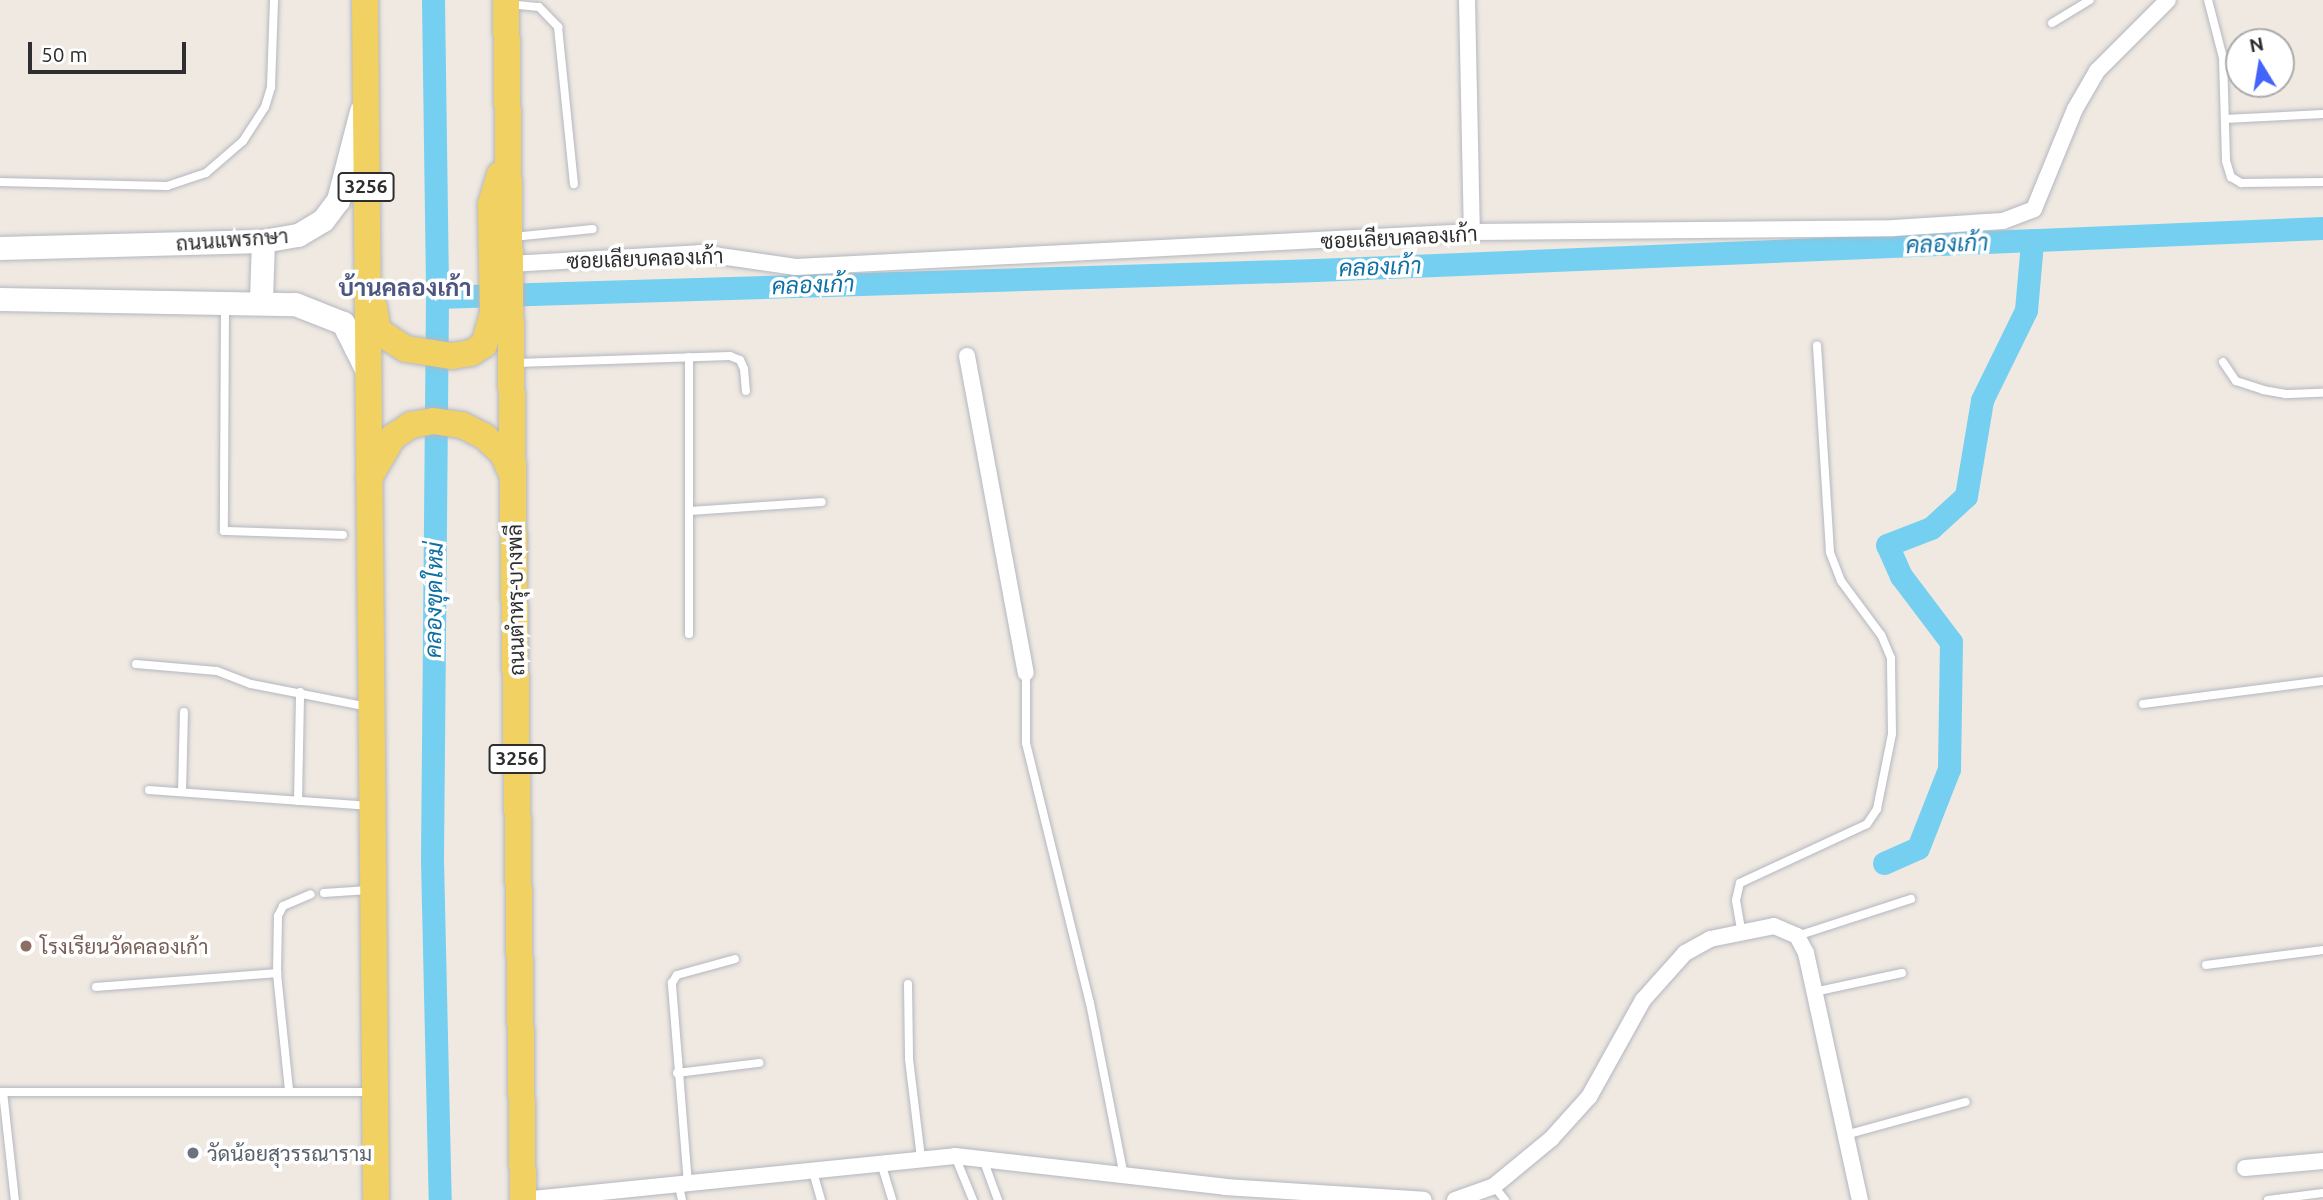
<!DOCTYPE html>
<meta charset="utf-8">
<style>
body{margin:0}
#map{position:relative;width:2323px;height:1200px;overflow:hidden;background:#efe9e1;font-family:Ubuntu,Sarabun,sans-serif}
div>[style]{position:absolute}
.canal>*{height:23px;margin:-11.5px;padding:0 11.5px;transform-origin:11.5px;border-radius:11.5px;background:#75cff0}
.roads{filter:drop-shadow(0 0 2px #b4b7c1) drop-shadow(0 0 2px #b4b7c1)}
.service>*{height:8px;margin:-4px;padding:0 4px;transform-origin:4px;border-radius:4px;background:#fff}
.minor>*{height:16px;margin:-8px;padding:0 8px;transform-origin:8px;border-radius:8px;background:#fff}
.secondary>*{height:23px;margin:-11.5px;padding:0 11.5px;transform-origin:11.5px;border-radius:11.5px;background:#fff}
.primary>*{height:26px;margin:-13px;padding:0 13px;transform-origin:13px;border-radius:13px;background:#f2d163}
.dots>*{width:19px;height:19px;translate:-50% -50%;box-sizing:border-box;border:4px solid #fff;border-radius:50%}
span{translate:-50% -50%;white-space:nowrap;text-align:center;line-height:1.15;-webkit-text-stroke:7px #fff;paint-order:stroke}
.shield-label span{padding:2px 5px;background:#fff;border:2px solid;border-radius:5px;-webkit-text-stroke-width:0}
.shield-label{font-size:19px;color:#2e2e2e;font-weight:700}
.street-label{font-size:21px;color:#2e2e2e}
.education-label{font-size:21px;color:#785e54}
.left{translate:0 -50%;text-align:left}
.worship-label{font-size:21px;color:#5b616d}
.water-label{font-size:23px;color:#0d6fa3;font-style:italic}
.quarter-label{font-size:24px;color:#4d5680;font-weight:700}
.north{position:absolute;left:2225px;top:28px;width:70px;height:70px;box-sizing:border-box;background:#fff;border:2px solid #ababab;border-radius:50%;rotate:349deg;font-size:19px;font-weight:700;line-height:28px;text-align:center;color:#2e2e2e}
.north::after{content:'';display:block;margin:auto;width:24px;height:32px;background:#4264fb;clip-path:polygon(50% 0,100% 100%,50% 72%,0 100%)}
.scale{position:absolute;left:28px;top:42px;width:158px;height:32px;box-sizing:border-box;border:4px solid #2e2e2e;border-top:0;padding-left:9px;font-size:21px;line-height:24px;white-space:nowrap;color:#2e2e2e;-webkit-text-stroke:5px #fff;paint-order:stroke}
</style>
<div id="map">
<div class="canal">
<i style="left:433px;top:0;width:297px;rotate:89.2deg"></i>
<i style="left:437px;top:297px;width:563px;rotate:90.51deg"></i>
<i style="left:432px;top:860px;width:340px;rotate:88.7deg"></i>
<i style="left:437px;top:297px;width:879px;rotate:-1.76deg"></i>
<i style="left:1316px;top:270px;width:1008px;rotate:-2.39deg"></i>
<i style="left:1884px;top:863px;width:37px;rotate:-24deg"></i>
<i style="left:1918px;top:848px;width:85px;rotate:-68.6deg"></i>
<i style="left:1949px;top:769px;width:127px;rotate:-89.1deg"></i>
<i style="left:1951px;top:642px;width:83px;rotate:-127.1deg"></i>
<i style="left:1901px;top:576px;width:34px;rotate:-114deg"></i>
<i style="left:1887px;top:545px;width:47px;rotate:-21.1deg"></i>
<i style="left:1931px;top:528px;width:47px;rotate:-42.4deg"></i>
<i style="left:1966px;top:496px;width:97px;rotate:-80.5deg"></i>
<i style="left:1982px;top:400px;width:100px;rotate:-63.9deg"></i>
<i style="left:2026px;top:310px;width:67px;rotate:-84.9deg"></i>
</div>
<div class="roads">
<div class="service">
<i style="left:2208px;top:0;width:60px;rotate:75.5deg"></i>
<i style="left:2223px;top:58px;width:103px;rotate:88.3deg"></i>
<i style="left:2226px;top:161px;width:17px;rotate:73deg"></i>
<i style="left:2231px;top:177px;width:12px;rotate:31deg"></i>
<i style="left:2241px;top:183px;width:82px;rotate:-0.7deg"></i>
<i style="left:509px;top:4px;width:30px;rotate:6deg"></i>
<i style="left:539px;top:7px;width:28px;rotate:46deg"></i>
<i style="left:558px;top:27px;width:158px;rotate:84.2deg"></i>
<i style="left:2052px;top:23px;width:44px;rotate:-31.2deg"></i>
<i style="left:2225px;top:119px;width:98px;rotate:-2.9deg"></i>
<i style="left:0;top:182px;width:167px;rotate:1.4deg"></i>
<i style="left:167px;top:186px;width:41px;rotate:-18.4deg"></i>
<i style="left:206px;top:173px;width:49px;rotate:-40.9deg"></i>
<i style="left:243px;top:141px;width:40px;rotate:-57.1deg"></i>
<i style="left:265px;top:107px;width:21px;rotate:-73deg"></i>
<i style="left:271px;top:87px;width:87px;rotate:-88deg"></i>
<i style="left:513px;top:237px;width:80px;rotate:-5.7deg"></i>
<i style="left:225px;top:306px;width:225px;rotate:90.3deg"></i>
<i style="left:224px;top:531px;width:119px;rotate:1.9deg"></i>
<i style="left:2223px;top:362px;width:23px;rotate:56deg"></i>
<i style="left:2236px;top:381px;width:28px;rotate:18deg"></i>
<i style="left:2263px;top:390px;width:23px;rotate:10deg"></i>
<i style="left:2286px;top:394px;width:37px;rotate:-2deg"></i>
<i style="left:516px;top:363px;width:214px;rotate:-1.9deg"></i>
<i style="left:730px;top:356px;width:11px;rotate:22deg"></i>
<i style="left:740px;top:360px;width:10px;rotate:66deg"></i>
<i style="left:744px;top:369px;width:22px;rotate:85deg"></i>
<i style="left:690px;top:511px;width:132px;rotate:-3.9deg"></i>
<i style="left:689px;top:634px;width:277px;rotate:-90deg"></i>
<i style="left:136px;top:664px;width:81px;rotate:4.9deg"></i>
<i style="left:217px;top:671px;width:36px;rotate:21deg"></i>
<i style="left:251px;top:684px;width:119px;rotate:11.1deg"></i>
<i style="left:1026px;top:673px;width:70px;rotate:90deg"></i>
<i style="left:1026px;top:743px;width:268px;rotate:76.2deg"></i>
<i style="left:1090px;top:1003px;width:177px;rotate:78.9deg"></i>
<i style="left:2143px;top:704px;width:181px;rotate:-7.3deg"></i>
<i style="left:149px;top:790px;width:222px;rotate:4.1deg"></i>
<i style="left:182px;top:792px;width:80px;rotate:-88.6deg"></i>
<i style="left:298px;top:801px;width:109px;rotate:-88.9deg"></i>
<i style="left:324px;top:893px;width:45px;rotate:-3.8deg"></i>
<i style="left:1741px;top:929px;width:29px;rotate:-100deg"></i>
<i style="left:1736px;top:900px;width:17px;rotate:-77deg"></i>
<i style="left:1740px;top:883px;width:140px;rotate:-24.9deg"></i>
<i style="left:1867px;top:824px;width:18px;rotate:-56deg"></i>
<i style="left:1877px;top:809px;width:76px;rotate:-78.7deg"></i>
<i style="left:1892px;top:734px;width:76px;rotate:-90.8deg"></i>
<i style="left:1891px;top:658px;width:25px;rotate:-113deg"></i>
<i style="left:1881px;top:635px;width:67px;rotate:-126.5deg"></i>
<i style="left:1841px;top:581px;width:31px;rotate:-111deg"></i>
<i style="left:1830px;top:552px;width:207px;rotate:-93.6deg"></i>
<i style="left:1797px;top:936px;width:120px;rotate:-18deg"></i>
<i style="left:2206px;top:965px;width:118px;rotate:-7.3deg"></i>
<i style="left:908px;top:984px;width:75px;rotate:89.2deg"></i>
<i style="left:909px;top:1059px;width:100px;rotate:83.1deg"></i>
<i style="left:96px;top:987px;width:182px;rotate:-4.4deg"></i>
<i style="left:1814px;top:992px;width:90px;rotate:-12.2deg"></i>
<i style="left:677px;top:1073px;width:83px;rotate:-7deg"></i>
<i style="left:289px;top:1090px;width:118px;rotate:-95.9deg"></i>
<i style="left:277px;top:973px;width:57px;rotate:-89deg"></i>
<i style="left:278px;top:916px;width:11px;rotate:-63deg"></i>
<i style="left:283px;top:906px;width:30px;rotate:-23deg"></i>
<i style="left:0;top:1092px;width:371px"></i>
<i style="left:3px;top:1092px;width:109px;rotate:83.7deg"></i>
<i style="left:1845px;top:1135px;width:125px;rotate:-15.3deg"></i>
<i style="left:955px;top:1156px;width:48px;rotate:67.8deg"></i>
<i style="left:983px;top:1159px;width:44px;rotate:69.9deg"></i>
<i style="left:881px;top:1163px;width:39px;rotate:73deg"></i>
<i style="left:813px;top:1172px;width:29px;rotate:74deg"></i>
<i style="left:688px;top:1184px;width:202px;rotate:-94.6deg"></i>
<i style="left:672px;top:983px;width:9px;rotate:-58deg"></i>
<i style="left:677px;top:975px;width:60px;rotate:-15.4deg"></i>
<i style="left:679px;top:1185px;width:15px;rotate:79deg"></i>
<i style="left:1494px;top:1186px;width:18px;rotate:52deg"></i>
<i style="left:2268px;top:1200px;width:55px;rotate:-7.3deg"></i>
</div>
<div class="minor">
<i style="left:1467px;top:0;width:232px;rotate:88.8deg"></i>
<i style="left:510px;top:264px;width:189px;rotate:-3.3deg"></i>
<i style="left:699px;top:253px;width:98px;rotate:8.2deg"></i>
<i style="left:796px;top:267px;width:677px;rotate:-2.96deg"></i>
<i style="left:1472px;top:232px;width:422px;rotate:-0.5deg"></i>
<i style="left:1894px;top:228px;width:109px;rotate:-3.7deg"></i>
<i style="left:2003px;top:221px;width:33px;rotate:-21deg"></i>
<i style="left:2034px;top:209px;width:108px;rotate:-67.7deg"></i>
<i style="left:2075px;top:109px;width:44px;rotate:-59.9deg"></i>
<i style="left:2097px;top:71px;width:100px;rotate:-45deg"></i>
<i style="left:967px;top:356px;width:322px;rotate:79.5deg"></i>
<i style="left:2245px;top:1168px;width:78px;rotate:-5.1deg"></i>
<i style="left:523px;top:1200px;width:434px;rotate:-5.8deg"></i>
<i style="left:955px;top:1156px;width:272px;rotate:6.5deg"></i>
<i style="left:1225px;top:1187px;width:199px;rotate:3.7deg"></i>
<i style="left:1455px;top:1200px;width:41px;rotate:-19.7deg"></i>
<i style="left:1494px;top:1186px;width:74px;rotate:-39.5deg"></i>
<i style="left:1551px;top:1139px;width:57px;rotate:-47.9deg"></i>
<i style="left:1589px;top:1097px;width:111px;rotate:-60.9deg"></i>
<i style="left:1643px;top:1000px;width:63px;rotate:-48.2deg"></i>
<i style="left:1685px;top:953px;width:29px;rotate:-29deg"></i>
<i style="left:1710px;top:939px;width:65px;rotate:-11.5deg"></i>
<i style="left:1774px;top:926px;width:25px;rotate:23deg"></i>
<i style="left:1797px;top:936px;width:19px;rotate:62deg"></i>
<i style="left:1806px;top:953px;width:253px;rotate:77.7deg"></i>
</div>
<div class="secondary">
<i style="left:0;top:248px;width:263px;rotate:-1.5deg"></i>
<i style="left:263px;top:241px;width:36px;rotate:-10deg"></i>
<i style="left:298px;top:235px;width:29px;rotate:-31deg"></i>
<i style="left:323px;top:220px;width:25px;rotate:-53deg"></i>
<i style="left:338px;top:200px;width:92px;rotate:-75.5deg"></i>
<i style="left:0;top:299px;width:295px;rotate:1deg"></i>
<i style="left:295px;top:304px;width:52px;rotate:21.6deg"></i>
<i style="left:343px;top:323px;width:49px;rotate:63.4deg"></i>
<i style="left:261px;top:300px;width:59px;rotate:-88.1deg"></i>
</div>
<div class="primary">
<i style="left:365px;top:0;width:1200px;rotate:89.47deg"></i>
<i style="left:506px;top:0;width:1200px;rotate:89.19deg"></i>
<i style="left:374px;top:307px;width:24px;rotate:81deg"></i>
<i style="left:378px;top:331px;width:33px;rotate:33deg"></i>
<i style="left:406px;top:349px;width:47px;rotate:8.7deg"></i>
<i style="left:452px;top:356px;width:19px;rotate:-9deg"></i>
<i style="left:471px;top:353px;width:15px;rotate:-32deg"></i>
<i style="left:484px;top:345px;width:33px;rotate:-74deg"></i>
<i style="left:493px;top:313px;width:109px;rotate:-91.1deg"></i>
<i style="left:491px;top:204px;width:31px;rotate:-73deg"></i>
<i style="left:369px;top:478px;width:48px;rotate:-59.7deg"></i>
<i style="left:393px;top:437px;width:22px;rotate:-34deg"></i>
<i style="left:411px;top:425px;width:22px;rotate:-10deg"></i>
<i style="left:433px;top:421px;width:29px;rotate:8deg"></i>
<i style="left:462px;top:425px;width:25px;rotate:27deg"></i>
<i style="left:484px;top:436px;width:26px;rotate:43deg"></i>
<i style="left:503px;top:454px;width:24px;rotate:66deg"></i>
</div>
</div>
<div class="dots">
<i style="left:26px;top:946px;background:#8d6e63"></i>
<i style="left:193px;top:1153px;background:#6b7280"></i>
</div>
<div class="shield-label">
<span style="left:366px;top:187px">3256</span>
<span style="left:517px;top:759px">3256</span>
</div>
<div class="street-label">
<span style="left:1399px;top:237px;rotate:-3deg">ซอยเลียบคลองเก้า</span>
<span style="left:232px;top:239px;rotate:-4deg">ถนนแพรกษา</span>
<span style="left:645px;top:258px;rotate:-2deg">ซอยเลียบคลองเก้า</span>
<span style="left:515px;top:600px;rotate:-91deg">ถนนตำหรุ-บางพลี</span>
</div>
<div class="education-label">
<span class="left" style="left:40px;top:946px">โรงเรียนวัดคลองเก้า</span>
</div>
<div class="worship-label">
<span class="left" style="left:207px;top:1153px">วัดน้อยสุวรรณาราม</span>
</div>
<div class="water-label">
<span style="left:1947px;top:244px;rotate:-2deg">คลองเก้า</span>
<span style="left:1380px;top:267px;rotate:-2deg">คลองเก้า</span>
<span style="left:813px;top:285px;rotate:-2deg">คลองเก้า</span>
<span style="left:434px;top:600px;rotate:-89deg">คลองขุดใหม่</span>
</div>
<div class="quarter-label">
<span style="left:405px;top:288px">บ้านคลองเก้า</span>
</div>
<div class="north">N</div>
<div class="scale">50 m</div>
</div>
